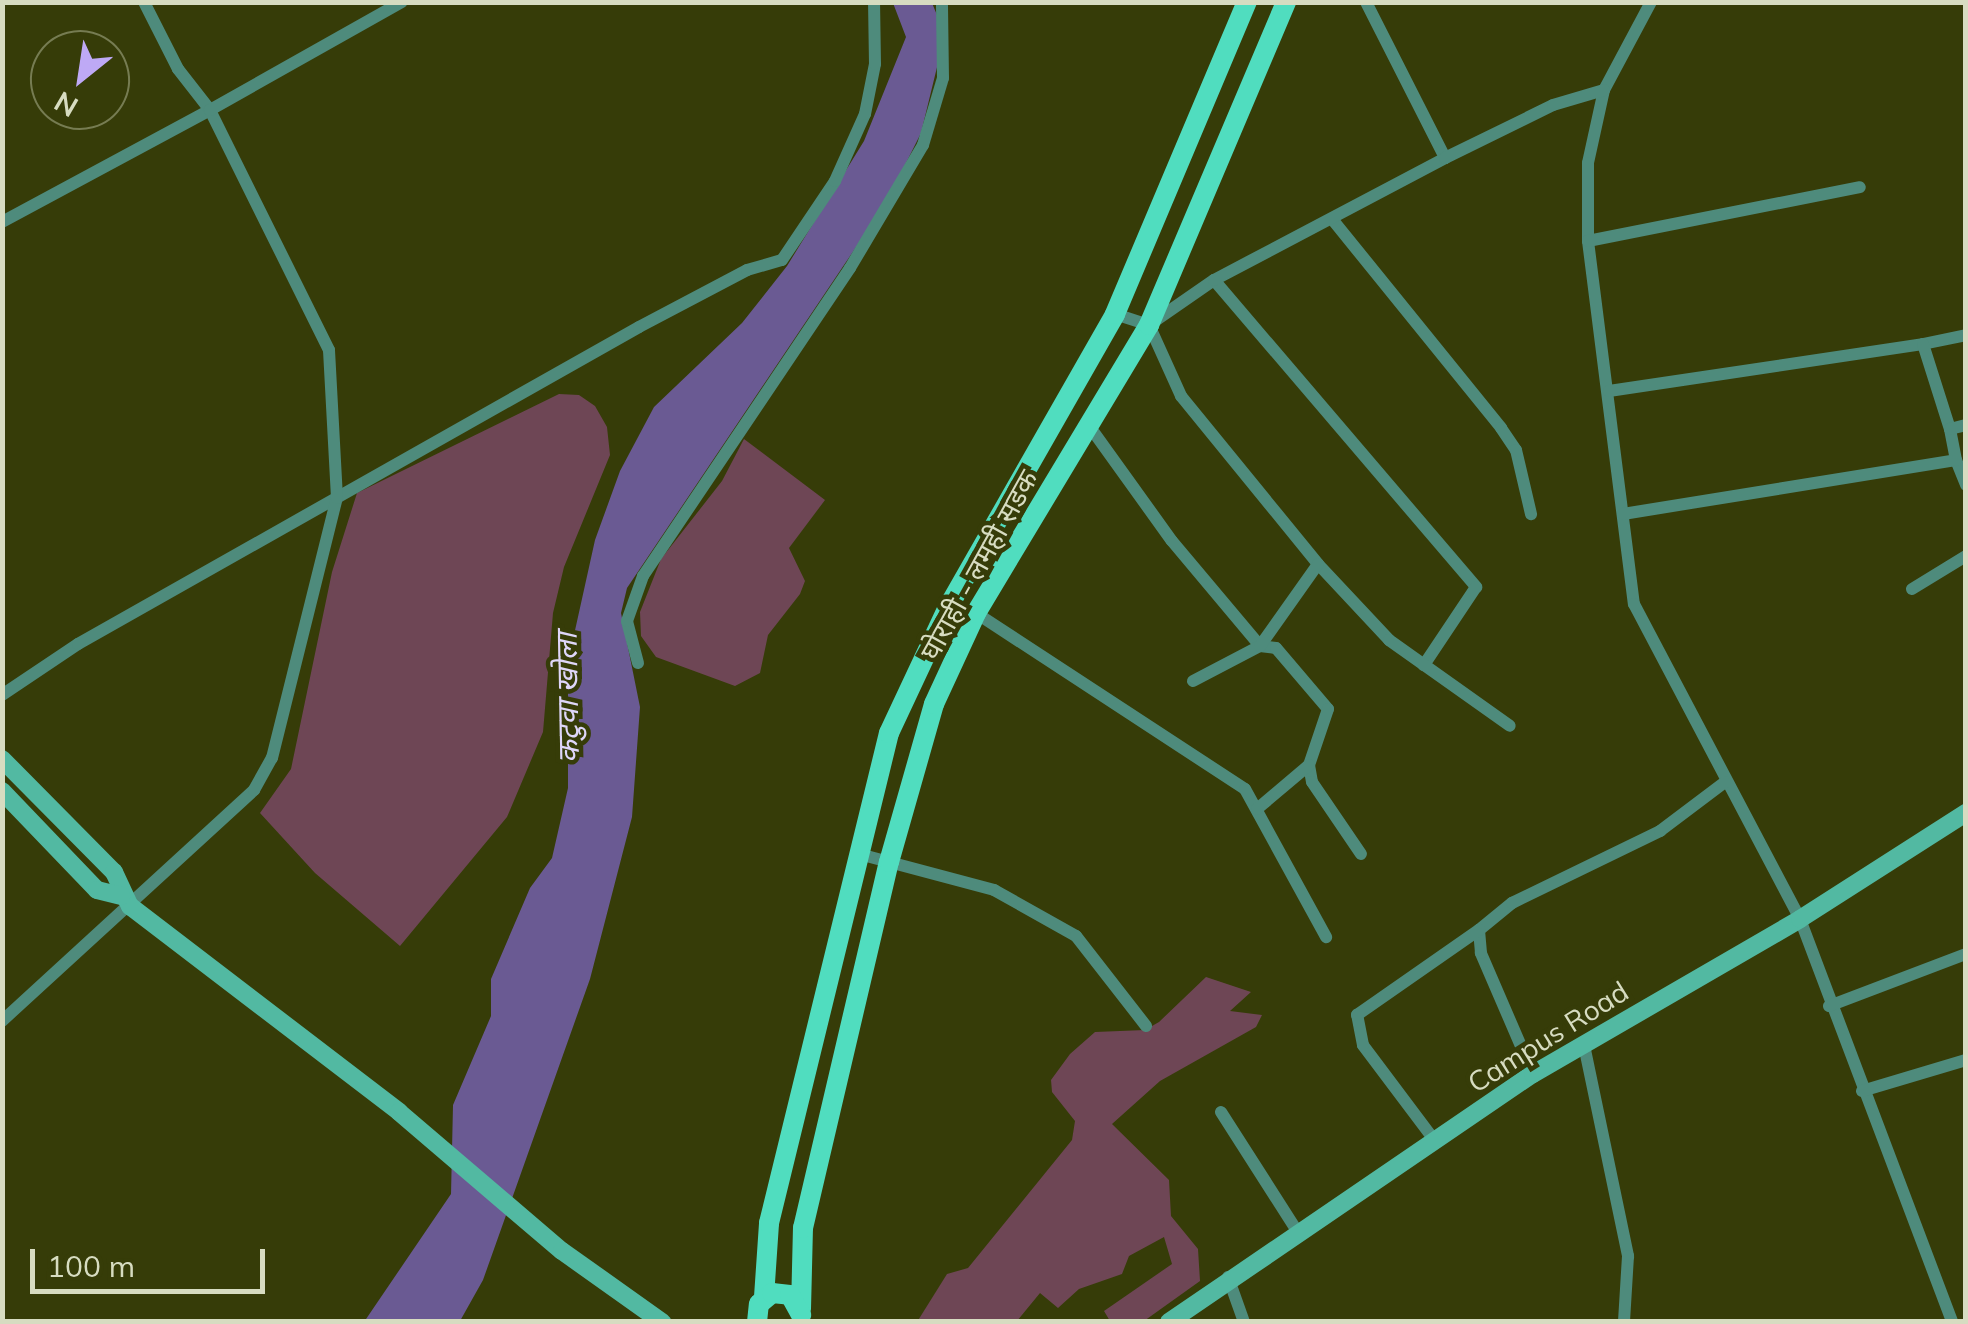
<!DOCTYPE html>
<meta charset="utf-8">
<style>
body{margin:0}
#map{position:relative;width:1968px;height:1324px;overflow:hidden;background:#363c08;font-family:Mulish,"Noto Sans Devanagari",sans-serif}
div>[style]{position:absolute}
.green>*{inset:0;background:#6e4655}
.water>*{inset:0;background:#6a5a93}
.street>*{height:12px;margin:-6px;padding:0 6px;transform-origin:6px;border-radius:6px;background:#4e8b7c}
.secondary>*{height:18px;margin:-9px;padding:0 9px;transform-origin:9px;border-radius:9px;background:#52b9a2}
.primary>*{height:20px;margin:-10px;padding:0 10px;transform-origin:10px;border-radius:10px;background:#50ddbf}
span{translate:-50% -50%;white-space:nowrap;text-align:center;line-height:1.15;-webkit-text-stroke:9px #363c08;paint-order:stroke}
.street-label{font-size:28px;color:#d7dcc1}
.water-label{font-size:30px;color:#ded6f9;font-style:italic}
.frame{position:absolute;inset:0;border:5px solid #d7dcc1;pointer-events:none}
.north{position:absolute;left:30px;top:30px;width:100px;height:100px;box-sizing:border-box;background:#363c08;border:2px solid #767c52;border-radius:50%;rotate:210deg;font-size:28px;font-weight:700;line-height:40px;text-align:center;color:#d7dcc1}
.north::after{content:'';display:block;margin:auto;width:35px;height:45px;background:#bea9f5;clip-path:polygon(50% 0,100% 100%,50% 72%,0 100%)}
.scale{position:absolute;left:30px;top:1249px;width:235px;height:45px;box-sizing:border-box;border:5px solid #d7dcc1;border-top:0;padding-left:12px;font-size:30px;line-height:35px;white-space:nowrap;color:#d7dcc1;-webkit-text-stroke:8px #363c08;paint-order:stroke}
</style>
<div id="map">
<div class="green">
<i style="clip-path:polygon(559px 394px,579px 395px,595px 406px,607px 427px,610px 455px,564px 567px,553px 613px,543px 732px,507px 817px,400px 946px,315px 873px,260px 813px,291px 769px,332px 572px,357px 493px)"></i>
<i style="clip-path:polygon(744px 439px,825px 500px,789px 548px,805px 581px,800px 594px,768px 635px,760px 673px,735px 686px,656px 657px,641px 636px,640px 612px,661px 559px,722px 481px)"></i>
<i style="clip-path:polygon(1206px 977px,1251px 992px,1230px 1011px,1262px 1015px,1256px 1027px,1160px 1081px,1112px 1124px,1169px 1180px,1171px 1216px,1198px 1249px,1200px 1281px,1144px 1321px,1110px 1321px,1104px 1311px,1172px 1264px,1164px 1237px,1129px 1256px,1122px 1274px,1079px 1289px,1058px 1308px,1040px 1293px,1017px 1321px,917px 1322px,947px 1274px,968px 1268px,1072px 1140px,1075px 1121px,1052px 1092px,1051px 1080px,1070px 1054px,1095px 1032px,1145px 1030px,1159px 1022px)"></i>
</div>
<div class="water">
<i style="clip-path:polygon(893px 3px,932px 3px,937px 15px,939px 59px,921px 133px,887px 201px,627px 588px,621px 613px,640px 707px,632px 817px,590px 979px,483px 1280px,460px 1321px,364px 1322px,451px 1194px,453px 1105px,491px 1016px,491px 979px,530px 888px,552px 858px,568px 788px,568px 662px,595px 540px,620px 471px,654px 407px,742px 323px,787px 266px,864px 141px,906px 37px)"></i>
</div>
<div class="street">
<i style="left:1366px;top:2px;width:175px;rotate:63.1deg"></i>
<i style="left:1651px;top:2px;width:100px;rotate:118.1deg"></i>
<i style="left:1604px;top:90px;width:75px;rotate:102.4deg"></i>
<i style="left:1588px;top:163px;width:78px;rotate:90deg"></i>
<i style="left:1588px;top:241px;width:366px;rotate:82.8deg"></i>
<i style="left:1634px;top:604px;width:356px;rotate:62.2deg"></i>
<i style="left:1800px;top:919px;width:431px;rotate:69.3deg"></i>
<i style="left:1332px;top:219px;width:269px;rotate:51deg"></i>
<i style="left:1501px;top:428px;width:27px;rotate:56deg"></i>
<i style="left:1516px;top:450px;width:66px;rotate:76.8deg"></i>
<i style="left:2px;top:222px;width:236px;rotate:-28.3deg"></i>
<i style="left:210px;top:110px;width:52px;rotate:-128deg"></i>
<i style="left:178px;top:69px;width:75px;rotate:-116.9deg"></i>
<i style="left:1588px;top:241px;width:277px;rotate:-11.2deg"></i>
<i style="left:1214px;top:280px;width:404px;rotate:49.5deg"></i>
<i style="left:1476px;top:587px;width:94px;rotate:123.7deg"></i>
<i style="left:1115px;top:314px;width:36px;rotate:18deg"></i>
<i style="left:1149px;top:325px;width:79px;rotate:-34.7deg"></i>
<i style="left:1214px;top:280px;width:261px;rotate:-27.8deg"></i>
<i style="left:1445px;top:158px;width:120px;rotate:-26.1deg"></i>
<i style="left:1553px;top:105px;width:53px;rotate:-16.4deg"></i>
<i style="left:1149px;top:325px;width:78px;rotate:65.7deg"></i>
<i style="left:1181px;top:396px;width:217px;rotate:50.8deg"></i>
<i style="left:1318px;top:564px;width:104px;rotate:46.9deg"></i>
<i style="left:1389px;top:640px;width:148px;rotate:35.4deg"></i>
<i style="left:1923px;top:344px;width:44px;rotate:-11.8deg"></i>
<i style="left:1609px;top:391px;width:317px;rotate:-8.5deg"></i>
<i style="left:1923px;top:344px;width:89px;rotate:72.4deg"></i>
<i style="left:1090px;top:427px;width:140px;rotate:54.3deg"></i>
<i style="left:1172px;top:541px;width:137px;rotate:50deg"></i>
<i style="left:1260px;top:646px;width:16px;rotate:7deg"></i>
<i style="left:1276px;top:648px;width:80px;rotate:49.6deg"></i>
<i style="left:1328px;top:709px;width:59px;rotate:108.7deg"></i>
<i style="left:1309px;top:765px;width:17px;rotate:80deg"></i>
<i style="left:1312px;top:782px;width:87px;rotate:55.8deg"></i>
<i style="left:1956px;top:460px;width:27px;rotate:68deg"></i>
<i style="left:1623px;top:514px;width:337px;rotate:-9.2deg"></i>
<i style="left:1956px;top:460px;width:32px;rotate:-101deg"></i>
<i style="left:1950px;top:429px;width:16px;rotate:-14deg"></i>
<i style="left:1912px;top:589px;width:63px;rotate:-31.4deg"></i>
<i style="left:976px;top:613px;width:321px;rotate:33.2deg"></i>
<i style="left:1245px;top:789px;width:169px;rotate:61.3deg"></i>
<i style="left:638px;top:663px;width:43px;rotate:-104.7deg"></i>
<i style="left:627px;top:621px;width:48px;rotate:-70.4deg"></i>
<i style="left:643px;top:576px;width:371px;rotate:-56.1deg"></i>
<i style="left:850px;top:268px;width:143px;rotate:-59.3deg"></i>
<i style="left:923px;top:145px;width:70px;rotate:-73.4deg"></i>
<i style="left:943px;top:78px;width:76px;rotate:-90.8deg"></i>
<i style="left:1193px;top:681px;width:76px;rotate:-27.6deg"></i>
<i style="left:1260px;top:646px;width:100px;rotate:-54.7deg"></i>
<i style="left:2px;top:695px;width:92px;rotate:-33.9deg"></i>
<i style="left:78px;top:644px;width:644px;rotate:-29.47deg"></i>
<i style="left:639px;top:327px;width:122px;rotate:-27.8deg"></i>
<i style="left:747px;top:270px;width:36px;rotate:-16deg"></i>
<i style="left:782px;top:260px;width:95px;rotate:-56.1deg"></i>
<i style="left:835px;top:181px;width:73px;rotate:-65.9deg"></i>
<i style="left:865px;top:114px;width:51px;rotate:-78.7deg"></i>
<i style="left:875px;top:64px;width:62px;rotate:-90.9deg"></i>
<i style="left:1257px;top:809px;width:68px;rotate:-40.2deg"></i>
<i style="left:859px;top:854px;width:140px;rotate:14.9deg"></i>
<i style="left:994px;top:890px;width:94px;rotate:29.3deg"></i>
<i style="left:1076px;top:936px;width:114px;rotate:52.1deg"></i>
<i style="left:1829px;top:1006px;width:147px;rotate:-20.8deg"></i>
<i style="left:2px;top:1021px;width:342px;rotate:-42.5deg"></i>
<i style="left:254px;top:790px;width:37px;rotate:-61deg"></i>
<i style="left:272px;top:758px;width:268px;rotate:-76deg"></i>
<i style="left:337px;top:498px;width:148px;rotate:-93.1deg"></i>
<i style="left:329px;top:350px;width:268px;rotate:-116.4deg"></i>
<i style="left:210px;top:110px;width:220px;rotate:-29.4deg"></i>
<i style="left:1584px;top:1045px;width:216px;rotate:78.2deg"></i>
<i style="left:1628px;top:1256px;width:66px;rotate:93.5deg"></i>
<i style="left:1533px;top:1074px;width:132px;rotate:-113.3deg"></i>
<i style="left:1481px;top:953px;width:23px;rotate:-95deg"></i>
<i style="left:1479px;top:930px;width:43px;rotate:-39.3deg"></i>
<i style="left:1512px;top:903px;width:165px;rotate:-25.9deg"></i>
<i style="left:1660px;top:831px;width:81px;rotate:-37deg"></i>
<i style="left:1862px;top:1091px;width:109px;rotate:-16.6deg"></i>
<i style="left:1221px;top:1112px;width:145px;rotate:57.4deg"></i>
<i style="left:1435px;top:1141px;width:120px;rotate:-126.9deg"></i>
<i style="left:1363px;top:1045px;width:31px;rotate:-101deg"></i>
<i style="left:1357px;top:1015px;width:149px;rotate:-34.9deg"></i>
<i style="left:1228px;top:1277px;width:48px;rotate:70.4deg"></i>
</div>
<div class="secondary">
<i style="left:2px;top:759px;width:159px;rotate:45.3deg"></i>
<i style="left:114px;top:872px;width:38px;rotate:65deg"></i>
<i style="left:130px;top:906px;width:339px;rotate:37.4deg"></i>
<i style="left:399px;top:1112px;width:214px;rotate:40.5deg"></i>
<i style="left:562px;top:1251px;width:123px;rotate:35.4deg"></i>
<i style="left:2px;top:791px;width:137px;rotate:46.2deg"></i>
<i style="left:97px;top:890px;width:25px;rotate:14deg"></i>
<i style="left:1169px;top:1322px;width:440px;rotate:-34.3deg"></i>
<i style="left:1533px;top:1074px;width:309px;rotate:-30.1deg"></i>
<i style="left:1800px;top:919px;width:197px;rotate:-32.6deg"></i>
</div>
<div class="primary">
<i style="left:764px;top:1297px;width:74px;rotate:-86.1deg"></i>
<i style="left:769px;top:1223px;width:504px;rotate:-76.24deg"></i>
<i style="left:889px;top:733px;width:137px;rotate:-64.9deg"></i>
<i style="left:947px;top:609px;width:339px;rotate:-60.3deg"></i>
<i style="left:1115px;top:314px;width:339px;rotate:-67.1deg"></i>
<i style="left:801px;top:1309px;width:81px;rotate:-88.6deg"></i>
<i style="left:803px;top:1228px;width:376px;rotate:-76.8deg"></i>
<i style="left:889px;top:862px;width:164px;rotate:-74.1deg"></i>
<i style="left:934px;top:704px;width:100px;rotate:-65.2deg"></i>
<i style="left:976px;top:613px;width:336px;rotate:-59deg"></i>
<i style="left:1149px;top:325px;width:351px;rotate:-67deg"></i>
<i style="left:757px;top:1322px;width:18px;rotate:-84deg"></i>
<i style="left:759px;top:1304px;width:17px;rotate:-40deg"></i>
<i style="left:772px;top:1293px;width:18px;rotate:6deg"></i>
<i style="left:790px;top:1295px;width:23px;rotate:61deg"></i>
</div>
<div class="street-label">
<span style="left:979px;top:565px;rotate:-61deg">घोराही - लमही सडक</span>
<span style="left:1548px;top:1037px;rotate:-32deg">Campus Road</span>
</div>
<div class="water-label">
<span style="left:567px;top:698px;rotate:-91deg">कटुवा खोला</span>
</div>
<div class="frame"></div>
<div class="north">N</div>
<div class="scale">100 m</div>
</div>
